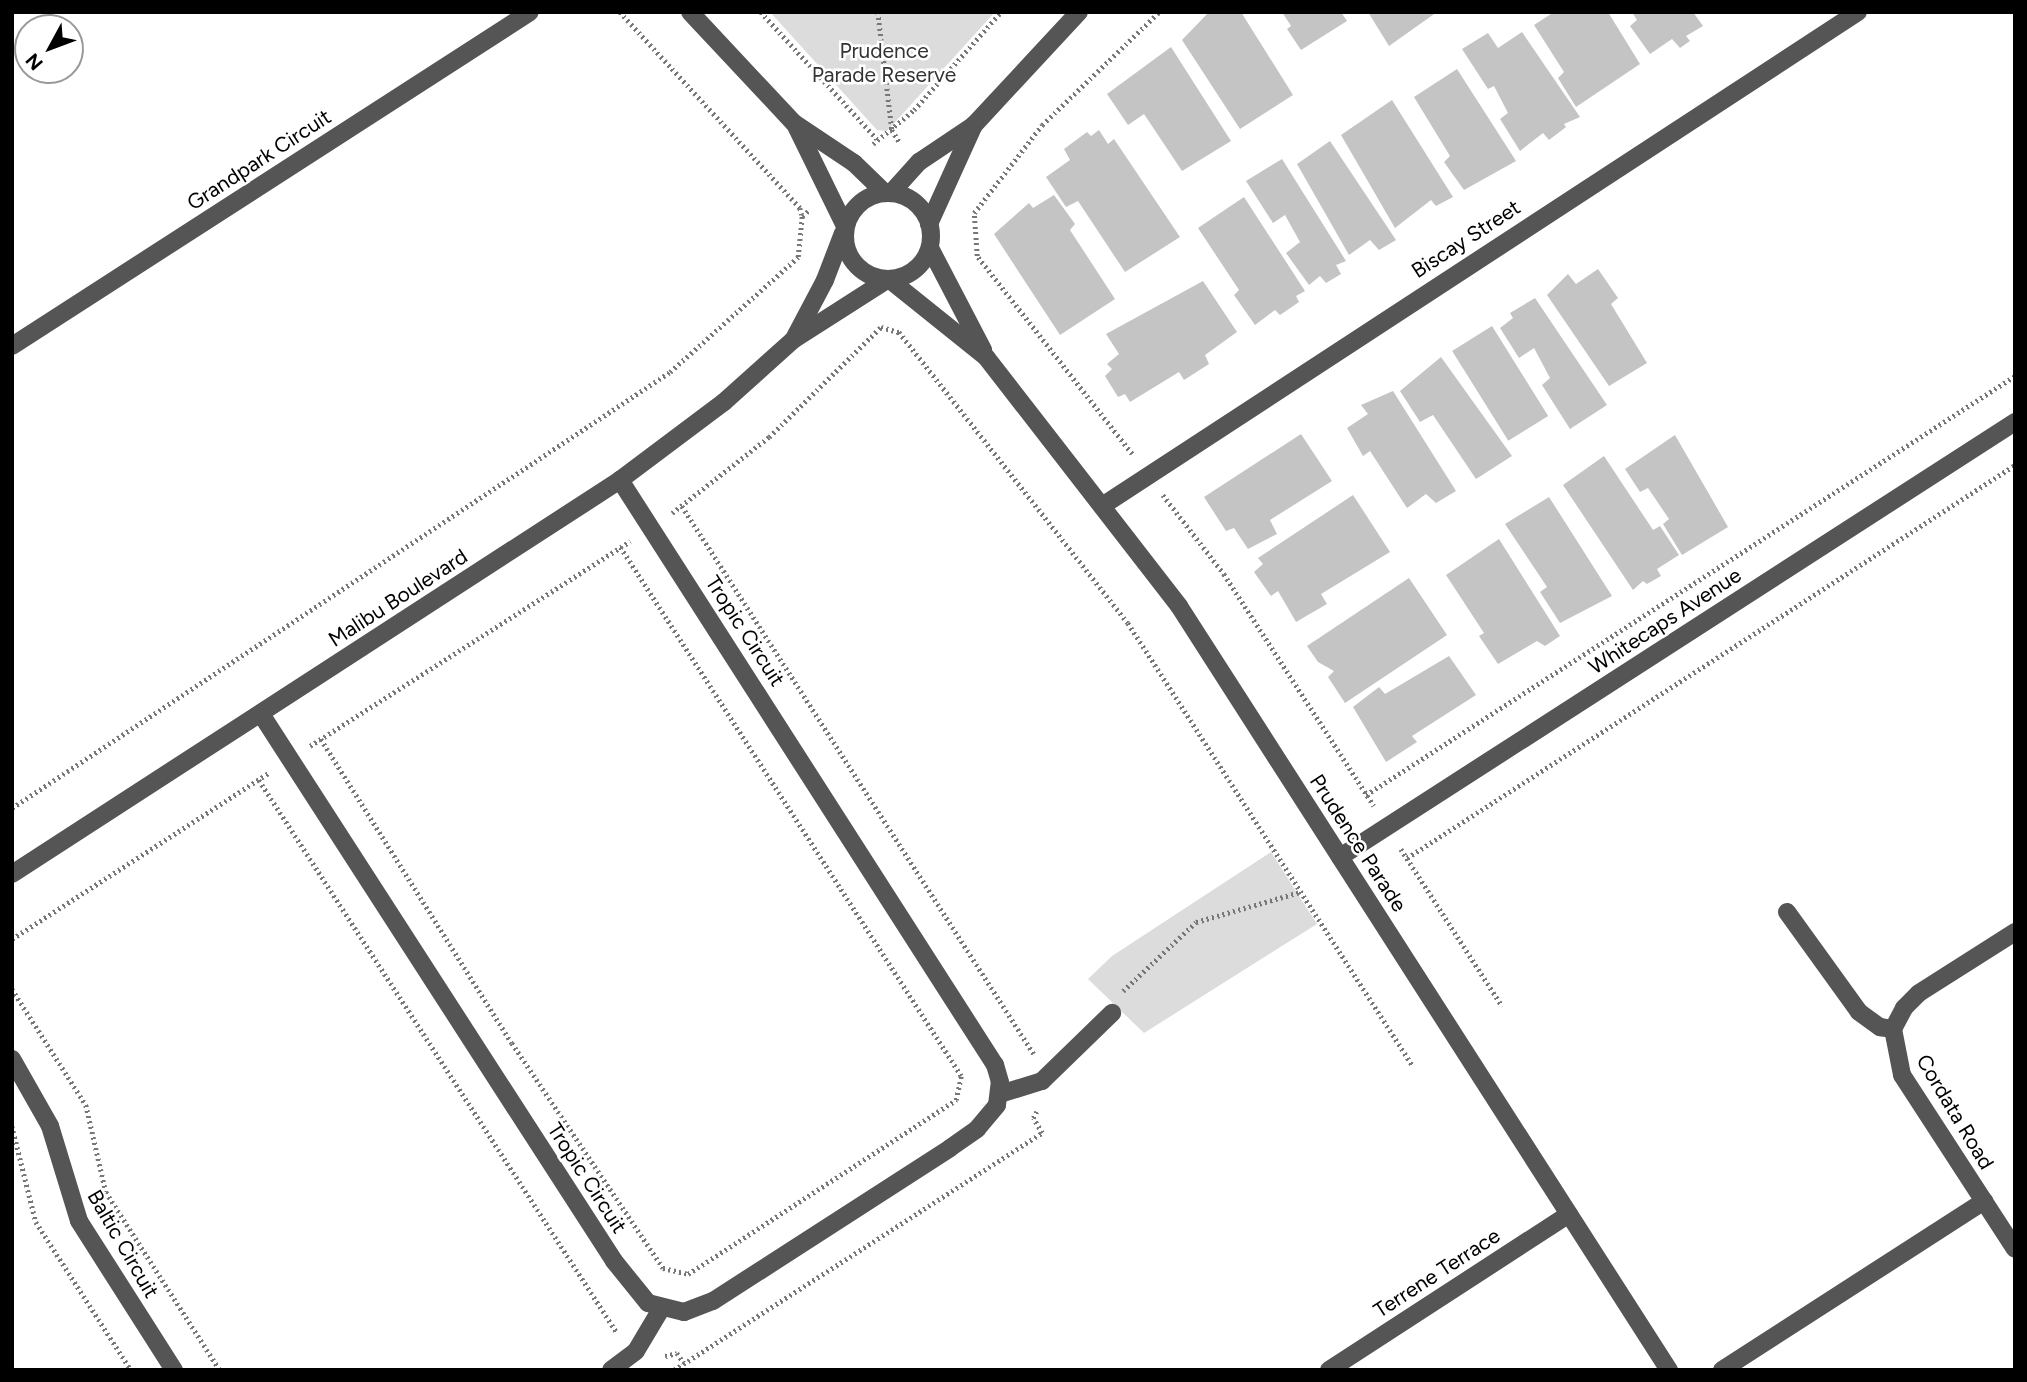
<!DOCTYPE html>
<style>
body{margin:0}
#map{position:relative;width:2027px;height:1382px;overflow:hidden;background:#fff;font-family:Figtree,sans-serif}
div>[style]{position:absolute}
.green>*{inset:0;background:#dcdcdc}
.building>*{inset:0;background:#c4c4c4;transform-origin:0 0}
.path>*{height:4.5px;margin-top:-2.25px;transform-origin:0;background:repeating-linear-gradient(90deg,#777 0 2px,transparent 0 5.5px)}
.minor>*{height:18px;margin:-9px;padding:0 9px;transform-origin:9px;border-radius:9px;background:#555}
.minor>.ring{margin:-9px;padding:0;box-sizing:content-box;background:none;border:18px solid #555;border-radius:50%}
span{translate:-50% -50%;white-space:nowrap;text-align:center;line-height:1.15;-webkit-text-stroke:5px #fff;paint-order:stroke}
.park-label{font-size:21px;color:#333}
.street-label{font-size:21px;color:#000}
.frame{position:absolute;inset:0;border:14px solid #000;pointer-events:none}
.north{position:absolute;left:14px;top:14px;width:70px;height:70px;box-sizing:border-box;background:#fff;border:2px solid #999;border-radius:50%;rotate:229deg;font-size:19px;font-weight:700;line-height:28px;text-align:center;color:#000}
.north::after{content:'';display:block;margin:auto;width:24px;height:32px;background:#000;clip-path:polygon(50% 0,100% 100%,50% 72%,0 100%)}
</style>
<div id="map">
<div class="green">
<i style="clip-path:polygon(770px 12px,995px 12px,887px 131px,877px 130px)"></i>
<i style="clip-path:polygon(1271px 852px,1317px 924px,1144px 1033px,1088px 979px,1112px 956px)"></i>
</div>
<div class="building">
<i style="clip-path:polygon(1209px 12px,1241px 12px,1293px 95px,1240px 129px,1182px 40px)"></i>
<i style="clip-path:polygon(1282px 12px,1341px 12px,1347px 21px,1301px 50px,1287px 29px,1291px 26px)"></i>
<i style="clip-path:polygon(1368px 12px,1437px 12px,1389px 46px)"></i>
<i style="clip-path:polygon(1554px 12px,1608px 12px,1640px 64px,1576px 107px,1558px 78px,1564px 72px,1534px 25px)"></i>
<i style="clip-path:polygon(1632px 12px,1693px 12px,1703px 26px,1686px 36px,1690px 41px,1680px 48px,1672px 39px,1650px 54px,1630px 26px,1637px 20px)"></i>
<i style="clip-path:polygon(1522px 32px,1580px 117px,1564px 124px,1566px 127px,1549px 140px,1543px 133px,1520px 151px,1500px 119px,1508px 113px,1494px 86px,1488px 89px,1462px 49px,1488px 33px,1498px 48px)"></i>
<i style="clip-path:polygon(1171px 47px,1231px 141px,1182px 171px,1144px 114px,1128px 125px,1107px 94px)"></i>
<i style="clip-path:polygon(1457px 69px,1516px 161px,1464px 190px,1444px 162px,1450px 156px,1414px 97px)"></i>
<i style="clip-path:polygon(1392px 100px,1453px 197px,1436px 206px,1431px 200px,1395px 228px,1341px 135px)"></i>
<i style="clip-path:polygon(1099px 130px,1108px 144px,1114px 139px,1180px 237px,1125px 272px,1078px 201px,1066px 207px,1046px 177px,1070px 160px,1064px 149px,1087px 132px,1091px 136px)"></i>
<i style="clip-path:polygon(1330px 141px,1396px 240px,1379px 250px,1370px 240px,1349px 255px,1297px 164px)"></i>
<i style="clip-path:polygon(1282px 159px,1346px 261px,1336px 265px,1341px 274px,1326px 283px,1320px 276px,1309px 285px,1286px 253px,1300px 242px,1285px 215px,1273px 223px,1246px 181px)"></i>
<i style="clip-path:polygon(1054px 195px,1075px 224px,1070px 230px,1115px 299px,1060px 335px,994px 234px,1029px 203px,1033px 208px)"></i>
<i style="clip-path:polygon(1244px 197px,1305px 291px,1296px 296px,1299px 302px,1280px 315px,1275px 310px,1255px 325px,1234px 295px,1239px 290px,1198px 228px)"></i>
<i style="clip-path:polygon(1598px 269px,1618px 298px,1611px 304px,1647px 363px,1609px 386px,1547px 295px,1568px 274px,1576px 284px)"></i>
<i style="clip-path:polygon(1203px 281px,1237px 332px,1205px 355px,1209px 364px,1184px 380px,1179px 372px,1130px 402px,1125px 394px,1118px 397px,1105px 376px,1112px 369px,1107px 364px,1119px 354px,1106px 334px)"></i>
<i style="clip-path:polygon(1535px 298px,1607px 405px,1570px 429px,1542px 385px,1550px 378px,1534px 348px,1519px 358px,1500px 328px,1513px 318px,1510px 313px)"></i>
<i style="left:1492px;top:326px;width:106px;height:47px;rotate:58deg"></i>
<i style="clip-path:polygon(1441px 357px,1512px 456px,1476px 479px,1433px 415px,1420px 422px,1400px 391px)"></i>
<i style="clip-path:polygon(1393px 391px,1456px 491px,1436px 503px,1426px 494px,1407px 508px,1370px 451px,1363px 456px,1347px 428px,1368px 414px,1361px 405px)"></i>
<i style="clip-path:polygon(1301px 434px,1332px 481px,1270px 520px,1277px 534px,1248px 549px,1234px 528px,1226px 531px,1204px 497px)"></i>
<i style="clip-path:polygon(1675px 435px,1728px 527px,1682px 555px,1663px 524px,1669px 519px,1648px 488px,1640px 492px,1625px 469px)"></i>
<i style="clip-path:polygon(1604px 456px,1653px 530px,1660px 526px,1679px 555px,1657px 569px,1661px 576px,1647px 584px,1643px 581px,1633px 590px,1563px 485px)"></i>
<i style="clip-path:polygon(1353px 495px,1390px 552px,1321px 594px,1327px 604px,1296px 622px,1278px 591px,1271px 596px,1254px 572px,1263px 564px,1258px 558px)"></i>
<i style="clip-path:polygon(1549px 497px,1612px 596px,1560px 623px,1540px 592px,1547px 587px,1505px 524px)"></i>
<i style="clip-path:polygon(1499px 539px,1560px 636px,1545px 646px,1537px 641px,1498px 664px,1479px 636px,1484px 633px,1446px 575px)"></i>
<i style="clip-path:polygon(1409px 578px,1447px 635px,1345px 703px,1328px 677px,1334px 671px,1318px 662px,1307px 646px)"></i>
<i style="clip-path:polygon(1449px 656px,1476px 695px,1412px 736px,1417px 742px,1386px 762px,1353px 707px,1379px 687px,1385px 694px)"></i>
</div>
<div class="path">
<i style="left:620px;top:12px;width:266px;rotate:47.4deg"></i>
<i style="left:800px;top:208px;width:7px;rotate:74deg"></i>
<i style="left:761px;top:12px;width:172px;rotate:47.6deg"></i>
<i style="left:878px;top:12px;width:119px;rotate:83.2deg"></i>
<i style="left:892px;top:130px;width:15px;rotate:58deg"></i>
<i style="left:873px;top:144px;width:53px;rotate:-39.7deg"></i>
<i style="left:914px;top:110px;width:131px;rotate:-48.4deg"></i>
<i style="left:1132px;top:454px;width:251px;rotate:-128.1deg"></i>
<i style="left:977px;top:256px;width:43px;rotate:-94deg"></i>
<i style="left:974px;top:213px;width:111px;rotate:-52.3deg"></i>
<i style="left:1042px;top:125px;width:163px;rotate:-44deg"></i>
<i style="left:1163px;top:495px;width:100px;rotate:52.3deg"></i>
<i style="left:1224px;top:574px;width:276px;rotate:57.1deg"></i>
<i style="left:682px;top:506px;width:651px;rotate:57.29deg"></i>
<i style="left:672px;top:513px;width:123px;rotate:-38.1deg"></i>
<i style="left:769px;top:437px;width:157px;rotate:-44.5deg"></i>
<i style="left:881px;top:327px;width:19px;rotate:16deg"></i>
<i style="left:899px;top:332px;width:370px;rotate:51.8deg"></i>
<i style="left:1128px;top:623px;width:527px;rotate:57.25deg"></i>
<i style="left:321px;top:739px;width:359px;rotate:57.9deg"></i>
<i style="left:512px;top:1043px;width:271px;rotate:56.1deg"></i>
<i style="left:663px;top:1268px;width:26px;rotate:13deg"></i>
<i style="left:688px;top:1274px;width:320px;rotate:-33deg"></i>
<i style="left:956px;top:1100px;width:25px;rotate:-78deg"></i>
<i style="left:961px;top:1076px;width:629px;rotate:-122.81deg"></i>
<i style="left:310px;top:746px;width:380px;rotate:-32.6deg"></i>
<i style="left:259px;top:780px;width:657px;rotate:57.06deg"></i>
<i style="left:1366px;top:795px;width:773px;rotate:-32.85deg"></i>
<i style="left:12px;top:808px;width:789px;rotate:-33.53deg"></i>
<i style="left:670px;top:372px;width:172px;rotate:-41.9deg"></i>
<i style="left:798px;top:257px;width:41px;rotate:-84.4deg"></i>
<i style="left:802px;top:216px;width:8px;rotate:-40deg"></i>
<i style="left:1401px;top:849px;width:187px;rotate:57.2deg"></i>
<i style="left:1407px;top:858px;width:724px;rotate:-32.88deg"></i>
<i style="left:12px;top:939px;width:307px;rotate:-32.9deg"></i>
<i style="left:12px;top:989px;width:138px;rotate:57.5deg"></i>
<i style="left:86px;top:1105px;width:89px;rotate:77.1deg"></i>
<i style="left:106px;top:1192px;width:211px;rotate:57.4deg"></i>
<i style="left:1123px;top:991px;width:100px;rotate:-43.4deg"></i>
<i style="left:1196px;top:922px;width:108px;rotate:-16.1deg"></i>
<i style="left:12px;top:1126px;width:99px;rotate:76deg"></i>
<i style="left:36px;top:1222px;width:176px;rotate:57.3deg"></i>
<i style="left:665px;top:1356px;width:12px;rotate:-14deg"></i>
<i style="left:677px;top:1353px;width:12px;rotate:55deg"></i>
<i style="left:674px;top:1370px;width:438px;rotate:-32.8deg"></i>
<i style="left:1042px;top:1133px;width:17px;rotate:-121deg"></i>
<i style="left:1033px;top:1118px;width:10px;rotate:-61deg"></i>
</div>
<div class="minor">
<i style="left:690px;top:12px;width:152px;rotate:46.9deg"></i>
<i style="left:794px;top:123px;width:72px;rotate:33.7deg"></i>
<i style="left:854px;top:163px;width:42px;rotate:44deg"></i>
<i style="left:796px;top:126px;width:111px;rotate:63.9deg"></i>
<i class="ring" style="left:845px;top:193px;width:68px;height:68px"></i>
<i style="left:891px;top:193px;width:42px;rotate:-47.9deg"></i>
<i style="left:919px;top:162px;width:66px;rotate:-33.9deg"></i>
<i style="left:974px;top:125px;width:154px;rotate:-47.1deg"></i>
<i style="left:929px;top:224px;width:109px;rotate:-65.6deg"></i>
<i style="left:930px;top:248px;width:115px;rotate:62.5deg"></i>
<i style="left:890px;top:280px;width:123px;rotate:38.7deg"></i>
<i style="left:986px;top:357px;width:315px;rotate:52.2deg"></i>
<i style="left:1179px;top:606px;width:908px;rotate:57.33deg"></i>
<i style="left:795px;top:337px;width:64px;rotate:-62.2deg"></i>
<i style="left:825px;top:280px;width:50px;rotate:-69deg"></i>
<i style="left:12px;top:346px;width:616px;rotate:-32.81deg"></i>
<i style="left:1102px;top:506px;width:903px;rotate:-33.16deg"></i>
<i style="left:261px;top:714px;width:651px;rotate:57.16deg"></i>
<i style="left:614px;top:1261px;width:54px;rotate:51deg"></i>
<i style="left:648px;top:1303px;width:37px;rotate:14deg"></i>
<i style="left:684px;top:1312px;width:31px;rotate:-21deg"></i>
<i style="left:713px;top:1301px;width:282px;rotate:-32.8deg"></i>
<i style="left:950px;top:1148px;width:33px;rotate:-35deg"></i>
<i style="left:977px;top:1129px;width:31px;rotate:-50deg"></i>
<i style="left:997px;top:1105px;width:23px;rotate:-83deg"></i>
<i style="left:1000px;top:1082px;width:18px;rotate:-106deg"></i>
<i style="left:995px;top:1065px;width:695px;rotate:-122.66deg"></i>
<i style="left:1340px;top:857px;width:803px;rotate:-32.8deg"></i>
<i style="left:12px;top:874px;width:724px;rotate:-32.94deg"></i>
<i style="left:620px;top:480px;width:130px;rotate:-36.9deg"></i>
<i style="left:724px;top:402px;width:93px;rotate:-41.9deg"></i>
<i style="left:793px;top:340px;width:112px;rotate:-32.6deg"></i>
<i style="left:1787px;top:912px;width:123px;rotate:54.2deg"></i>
<i style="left:1859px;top:1012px;width:26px;rotate:36deg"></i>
<i style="left:1880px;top:1027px;width:13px;rotate:9deg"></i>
<i style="left:1893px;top:1029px;width:47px;rotate:78.9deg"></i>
<i style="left:1902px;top:1075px;width:207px;rotate:57deg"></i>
<i style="left:1893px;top:1029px;width:24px;rotate:-62deg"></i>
<i style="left:1904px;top:1008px;width:21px;rotate:-45deg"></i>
<i style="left:1919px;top:993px;width:114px;rotate:-32.4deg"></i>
<i style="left:12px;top:1059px;width:77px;rotate:60.4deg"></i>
<i style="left:50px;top:1126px;width:99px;rotate:73deg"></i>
<i style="left:79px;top:1221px;width:177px;rotate:57.5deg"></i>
<i style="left:1000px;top:1094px;width:44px;rotate:-17.2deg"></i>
<i style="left:1042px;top:1081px;width:98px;rotate:-44.2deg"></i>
<i style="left:611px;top:1370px;width:31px;rotate:-37deg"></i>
<i style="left:636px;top:1351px;width:49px;rotate:-59.2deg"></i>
<i style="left:1329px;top:1370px;width:286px;rotate:-33deg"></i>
<i style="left:1722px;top:1370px;width:312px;rotate:-32.8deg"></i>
</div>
<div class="park-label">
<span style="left:884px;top:63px">Prudence<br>Parade Reserve</span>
</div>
<div class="street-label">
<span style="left:259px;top:160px;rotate:-33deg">Grandpark Circuit</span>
<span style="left:1466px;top:239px;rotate:-33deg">Biscay Street</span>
<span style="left:398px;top:598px;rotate:-33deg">Malibu Boulevard</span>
<span style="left:1665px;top:621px;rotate:-33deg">Whitecaps Avenue</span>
<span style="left:745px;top:631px;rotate:57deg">Tropic Circuit</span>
<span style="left:1358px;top:843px;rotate:57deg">Prudence Parade</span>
<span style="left:1955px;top:1112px;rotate:59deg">Cordata Road</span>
<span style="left:587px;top:1178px;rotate:57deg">Tropic Circuit</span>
<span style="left:123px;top:1244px;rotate:60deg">Baltic Circuit</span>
<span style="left:1437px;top:1273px;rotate:-33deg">Terrene Terrace</span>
</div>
<div class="frame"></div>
<div class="north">N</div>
</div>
